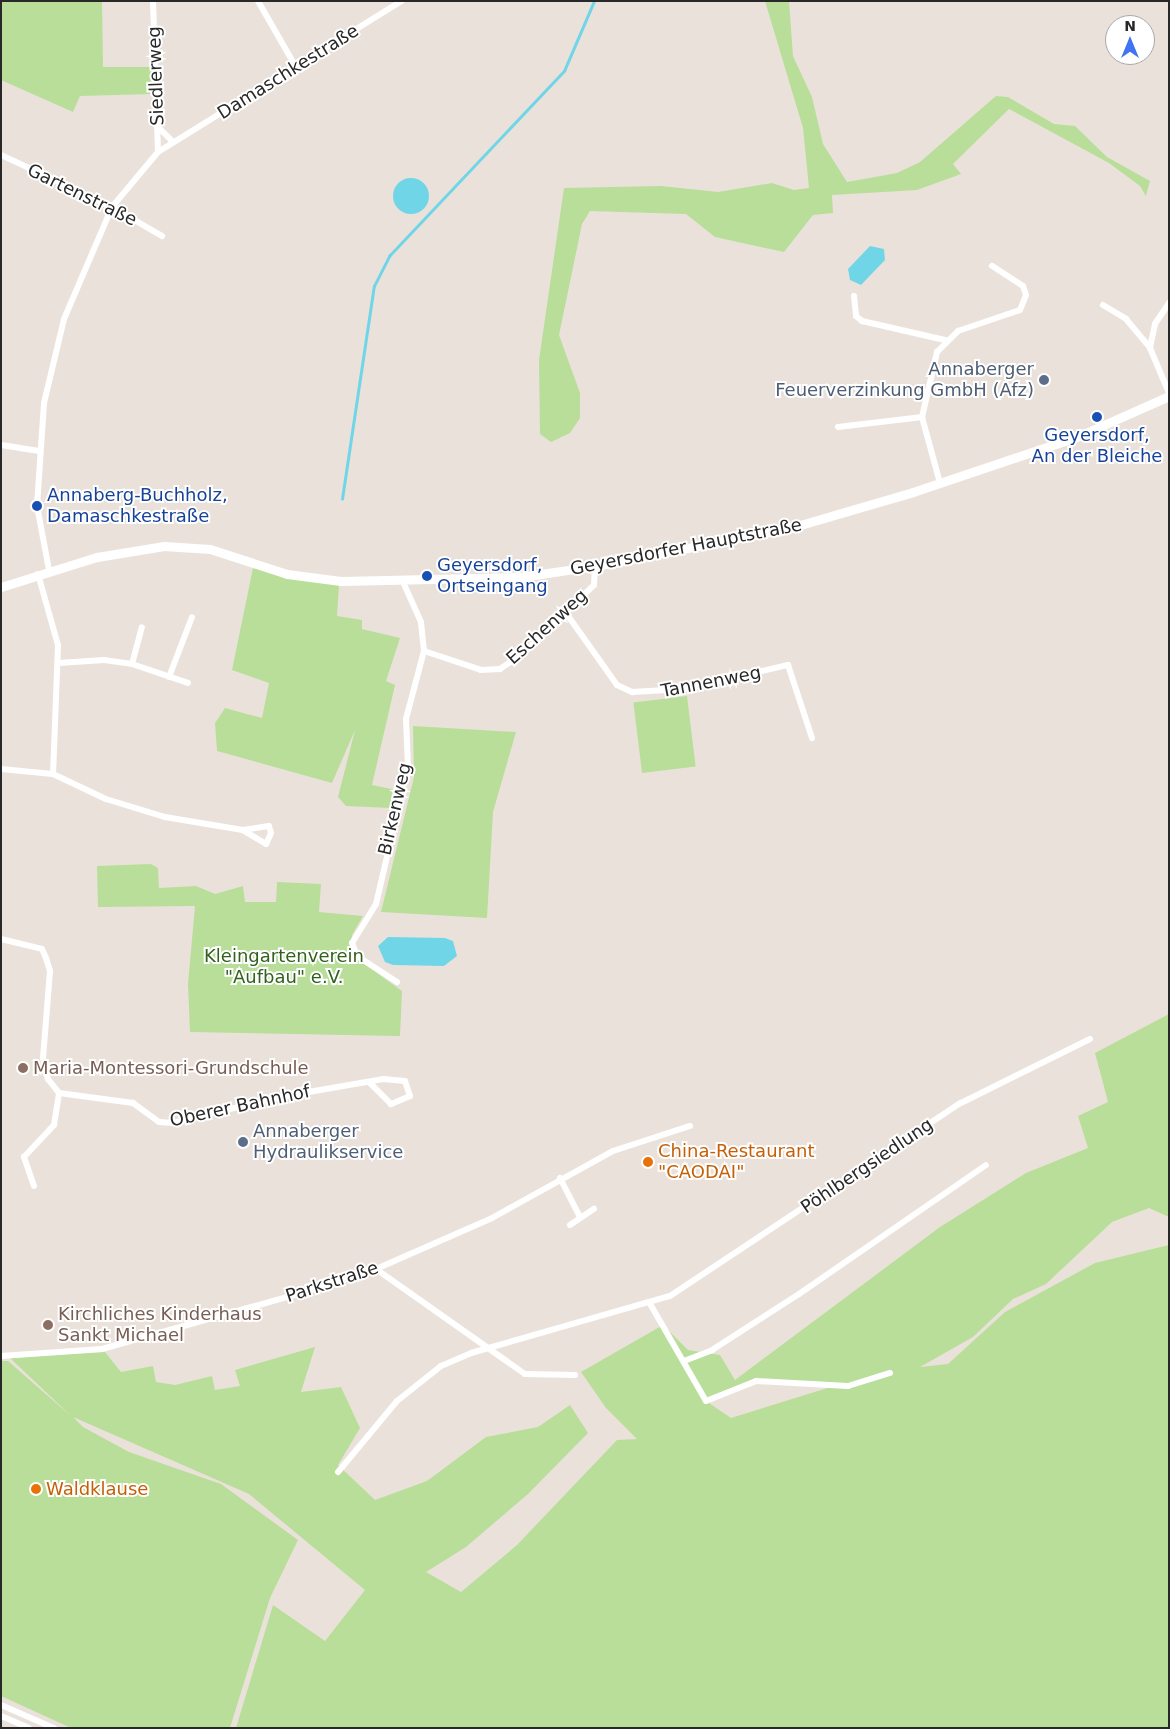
<!DOCTYPE html>
<meta charset="utf-8">
<style>
body{margin:0}
#map{position:relative;width:1170px;height:1729px;overflow:hidden;background:#eae2da;font-family:"DejaVu Sans",sans-serif}
div>[style]{position:absolute}
.green>*{inset:0;background:#b8de99;transform-origin:0 0}
.water>*{inset:0;background:#71d5e8}
.round{border-radius:50%}
.stream>*{height:2.5px;margin:-1.25px;padding:0 1.25px;transform-origin:1.25px;border-radius:1.25px;background:#71d5e8}
.street>*{height:6px;margin:-3px;padding:0 3px;transform-origin:3px;border-radius:3px;background:#fff}
.secondary>*{height:9px;margin:-4.5px;padding:0 4.5px;transform-origin:4.5px;border-radius:4.5px;background:#fff}
.dots>*{width:14px;height:14px;translate:-50% -50%;box-sizing:border-box;border:2px solid #fff;border-radius:50%}
span{translate:-50% -50%;white-space:nowrap;text-align:center;line-height:1.15;-webkit-text-stroke:4px #fff;paint-order:stroke}
.street-label{font-size:18px;color:#282828}
.service-label{font-size:18px;color:#4e5e75}
.right{translate:-100% -50%;text-align:right}
.left{translate:0 -50%;text-align:left}
.transit-label{font-size:18px;color:#164399}
.park-label{font-size:18px;color:#32611d}
.education-label{font-size:18px;color:#785e54}
.food-label{font-size:18px;color:#c56008}
.frame{position:absolute;inset:0;border:2px solid #282828;pointer-events:none}
.north{position:absolute;left:1105px;top:15px;width:50px;height:50px;box-sizing:border-box;background:#fff;border:1px solid #a9a9a9;border-radius:50%;rotate:0deg;font-size:14px;font-weight:700;line-height:20px;text-align:center;color:#282828}
.north::after{content:'';display:block;margin:auto;width:18px;height:22px;background:#4174f0;clip-path:polygon(50% 0,100% 100%,50% 72%,0 100%)}
</style>
<div id="map">
<div class="green">
<i style="clip-path:polygon(1px 1px,102px 1px,103px 67px,151px 67px,152px 94px,80px 96px,73px 112px,1px 80px)"></i>
<i style="clip-path:polygon(765px 1px,789px 1px,793px 56px,812px 97px,823px 144px,847px 182px,897px 173px,920px 162px,996px 96px,1008px 97px,1054px 124px,1075px 126px,1107px 157px,1150px 181px,1146px 196px,1140px 186px,1109px 163px,1009px 109px,953px 164px,961px 174px,917px 190px,832px 195px,833px 213px,813px 215px,784px 252px,715px 237px,686px 214px,590px 211px,582px 224px,559px 335px,580px 393px,580px 418px,570px 433px,551px 442px,540px 434px,539px 360px,564px 188px,661px 186px,718px 192px,772px 183px,794px 190px,809px 188px,803px 128px)"></i>
<i style="clip-path:polygon(253px 568px,339px 585px,337px 616px,362px 620px,362px 629px,400px 638px,386px 681px,395px 685px,372px 785px,396px 790px,390px 808px,346px 806px,338px 797px,355px 730px,332px 783px,217px 751px,215px 723px,225px 708px,262px 718px,269px 683px,232px 670px)"></i>
<i style="left:687px;top:696px;width:71px;height:54px;rotate:83deg"></i>
<i style="clip-path:polygon(413px 726px,516px 732px,493px 812px,487px 918px,381px 912px,414px 777px)"></i>
<i style="clip-path:polygon(151px 864px,158px 868px,159px 888px,196px 886px,215px 894px,243px 886px,245px 902px,276px 902px,277px 882px,321px 884px,319px 912px,363px 916px,352px 935px,351px 949px,356px 958px,402px 991px,400px 1036px,190px 1032px,188px 984px,195px 906px,98px 907px,97px 866px)"></i>
<i style="clip-path:polygon(evenodd,1169px 1014px,1169px 1217px,1149px 1208px,1112px 1222px,1046px 1284px,1013px 1299px,973px 1337px,920px 1367px,948px 1364px,1005px 1312px,1095px 1263px,1169px 1245px,1169px 1728px,236px 1728px,273px 1605px,325px 1641px,365px 1590px,249px 1494px,73px 1417px,83px 1427px,129px 1452px,221px 1484px,298px 1540px,270px 1598px,230px 1728px,71px 1728px,1px 1696px,1px 1361px,8px 1361px,71px 1416px,10px 1358px,105px 1352px,121px 1372px,153px 1366px,156px 1382px,175px 1385px,212px 1376px,215px 1390px,240px 1386px,235px 1370px,315px 1347px,301px 1392px,341px 1387px,360px 1428px,338px 1465px,375px 1500px,427px 1481px,486px 1437px,538px 1427px,570px 1405px,588px 1433px,528px 1494px,466px 1547px,426px 1572px,461px 1592px,517px 1545px,617px 1440px,637px 1439px,606px 1408px,581px 1372px,663px 1325px,688px 1350px,720px 1355px,735px 1380px,940px 1227px,1026px 1173px,1088px 1148px,1078px 1116px,1108px 1102px,1095px 1053px,1169px 1014px,756px 1381px,834px 1386px,731px 1418px,706px 1401px,756px 1381px)"></i>
</div>
<div class="water">
<i class="round" style="left:393px;top:178px;width:36px;height:36px"></i>
<i style="clip-path:polygon(870px 246px,884px 249px,885px 260px,861px 285px,850px 280px,848px 269px)"></i>
<i style="clip-path:polygon(388px 937px,445px 938px,453px 941px,457px 956px,444px 966px,393px 965px,385px 962px,378px 946px)"></i>
</div>
<div class="stream">
<i style="left:342px;top:499px;width:215px;rotate:-81.5deg"></i>
<i style="left:374px;top:286px;width:34px;rotate:-63deg"></i>
<i style="left:389px;top:256px;width:255px;rotate:-46.6deg"></i>
<i style="left:564px;top:71px;width:76px;rotate:-66.8deg"></i>
</div>
<div class="street">
<i style="left:153px;top:1px;width:151px;rotate:88.1deg"></i>
<i style="left:258px;top:1px;width:76px;rotate:60.1deg"></i>
<i style="left:159px;top:128px;width:20px;rotate:45deg"></i>
<i style="left:1px;top:155px;width:123px;rotate:25.1deg"></i>
<i style="left:112px;top:207px;width:58px;rotate:30.1deg"></i>
<i style="left:854px;top:296px;width:20px;rotate:84deg"></i>
<i style="left:856px;top:316px;width:8px;rotate:40deg"></i>
<i style="left:862px;top:321px;width:85px;rotate:12.9deg"></i>
<i style="left:1169px;top:303px;width:25px;rotate:124deg"></i>
<i style="left:1155px;top:324px;width:25px;rotate:102deg"></i>
<i style="left:1150px;top:348px;width:49px;rotate:67.1deg"></i>
<i style="left:1103px;top:305px;width:27px;rotate:31deg"></i>
<i style="left:1126px;top:319px;width:38px;rotate:50deg"></i>
<i style="left:838px;top:427px;width:85px;rotate:-6.8deg"></i>
<i style="left:1px;top:445px;width:37px;rotate:9deg"></i>
<i style="left:940px;top:483px;width:68px;rotate:-105.3deg"></i>
<i style="left:922px;top:417px;width:67px;rotate:-77deg"></i>
<i style="left:937px;top:352px;width:30px;rotate:-45deg"></i>
<i style="left:958px;top:331px;width:65px;rotate:-18.7deg"></i>
<i style="left:1020px;top:310px;width:16px;rotate:-68deg"></i>
<i style="left:1026px;top:295px;width:9px;rotate:-108deg"></i>
<i style="left:1023px;top:286px;width:37px;rotate:-147deg"></i>
<i style="left:49px;top:570px;width:65px;rotate:-100.6deg"></i>
<i style="left:37px;top:506px;width:103px;rotate:-86.1deg"></i>
<i style="left:44px;top:403px;width:86px;rotate:-76.6deg"></i>
<i style="left:64px;top:319px;width:122px;rotate:-66.8deg"></i>
<i style="left:112px;top:207px;width:72px;rotate:-50.1deg"></i>
<i style="left:158px;top:152px;width:287px;rotate:-31.8deg"></i>
<i style="left:38px;top:574px;width:74px;rotate:74.3deg"></i>
<i style="left:58px;top:645px;width:129px;rotate:92.2deg"></i>
<i style="left:566px;top:613px;width:88px;rotate:54.7deg"></i>
<i style="left:617px;top:685px;width:17px;rotate:25deg"></i>
<i style="left:632px;top:692px;width:52px;rotate:-3.3deg"></i>
<i style="left:684px;top:689px;width:107px;rotate:-13deg"></i>
<i style="left:788px;top:665px;width:77px;rotate:71.8deg"></i>
<i style="left:424px;top:651px;width:60px;rotate:18.4deg"></i>
<i style="left:481px;top:670px;width:19px;rotate:-3deg"></i>
<i style="left:500px;top:669px;width:30px;rotate:-34deg"></i>
<i style="left:525px;top:652px;width:96px;rotate:-44.2deg"></i>
<i style="left:594px;top:585px;width:19px;rotate:-87deg"></i>
<i style="left:59px;top:663px;width:45px;rotate:-3.8deg"></i>
<i style="left:104px;top:660px;width:28px;rotate:8deg"></i>
<i style="left:132px;top:664px;width:59px;rotate:18.7deg"></i>
<i style="left:132px;top:664px;width:38px;rotate:-75deg"></i>
<i style="left:169px;top:677px;width:64px;rotate:-69deg"></i>
<i style="left:1px;top:769px;width:52px;rotate:5.5deg"></i>
<i style="left:53px;top:774px;width:59px;rotate:25.3deg"></i>
<i style="left:106px;top:799px;width:62px;rotate:17deg"></i>
<i style="left:165px;top:817px;width:79px;rotate:9.5deg"></i>
<i style="left:243px;top:830px;width:26px;rotate:-9deg"></i>
<i style="left:269px;top:826px;width:7px;rotate:74deg"></i>
<i style="left:271px;top:833px;width:12px;rotate:114deg"></i>
<i style="left:266px;top:844px;width:27px;rotate:-149deg"></i>
<i style="left:1px;top:939px;width:42px;rotate:13.7deg"></i>
<i style="left:42px;top:949px;width:10px;rotate:66deg"></i>
<i style="left:46px;top:958px;width:14px;rotate:73deg"></i>
<i style="left:50px;top:971px;width:87px;rotate:94.6deg"></i>
<i style="left:43px;top:1058px;width:22px;rotate:77deg"></i>
<i style="left:48px;top:1079px;width:18px;rotate:52deg"></i>
<i style="left:59px;top:1093px;width:75px;rotate:7.7deg"></i>
<i style="left:133px;top:1103px;width:32px;rotate:36deg"></i>
<i style="left:159px;top:1122px;width:14px;rotate:4deg"></i>
<i style="left:173px;top:1123px;width:110px;rotate:-13.7deg"></i>
<i style="left:280px;top:1097px;width:105px;rotate:-9.9deg"></i>
<i style="left:383px;top:1079px;width:22px;rotate:5deg"></i>
<i style="left:405px;top:1081px;width:16px;rotate:72deg"></i>
<i style="left:410px;top:1096px;width:21px;rotate:157deg"></i>
<i style="left:391px;top:1104px;width:31px;rotate:-135deg"></i>
<i style="left:397px;top:982px;width:48px;rotate:-147deg"></i>
<i style="left:357px;top:956px;width:14px;rotate:-111deg"></i>
<i style="left:352px;top:943px;width:46px;rotate:-58.4deg"></i>
<i style="left:376px;top:904px;width:141px;rotate:-76.9deg"></i>
<i style="left:408px;top:767px;width:48px;rotate:-92.4deg"></i>
<i style="left:406px;top:719px;width:70px;rotate:-75.2deg"></i>
<i style="left:424px;top:651px;width:29px;rotate:-96deg"></i>
<i style="left:421px;top:622px;width:44px;rotate:-114.2deg"></i>
<i style="left:560px;top:1178px;width:44px;rotate:62.9deg"></i>
<i style="left:34px;top:1186px;width:31px;rotate:-109deg"></i>
<i style="left:24px;top:1157px;width:44px;rotate:-46.8deg"></i>
<i style="left:54px;top:1125px;width:32px;rotate:-81deg"></i>
<i style="left:570px;top:1225px;width:29px;rotate:-34deg"></i>
<i style="left:376px;top:1269px;width:182px;rotate:35.2deg"></i>
<i style="left:525px;top:1374px;width:50px;rotate:1.1deg"></i>
<i style="left:649px;top:1302px;width:114px;rotate:60.1deg"></i>
<i style="left:706px;top:1401px;width:54px;rotate:-21.8deg"></i>
<i style="left:756px;top:1381px;width:92px;rotate:3.1deg"></i>
<i style="left:848px;top:1386px;width:44px;rotate:-17.2deg"></i>
<i style="left:1px;top:1356px;width:101px;rotate:-4deg"></i>
<i style="left:102px;top:1349px;width:211px;rotate:-15.7deg"></i>
<i style="left:305px;top:1292px;width:75px;rotate:-17.9deg"></i>
<i style="left:376px;top:1269px;width:127px;rotate:-23.7deg"></i>
<i style="left:492px;top:1218px;width:138px;rotate:-29deg"></i>
<i style="left:613px;top:1151px;width:81px;rotate:-18deg"></i>
<i style="left:684px;top:1361px;width:30px;rotate:-21deg"></i>
<i style="left:712px;top:1350px;width:103px;rotate:-32.8deg"></i>
<i style="left:799px;top:1294px;width:227px;rotate:-34.6deg"></i>
<i style="left:338px;top:1472px;width:92px;rotate:-50.3deg"></i>
<i style="left:397px;top:1401px;width:56px;rotate:-38.5deg"></i>
<i style="left:441px;top:1366px;width:33px;rotate:-23deg"></i>
<i style="left:471px;top:1353px;width:207px;rotate:-16deg"></i>
<i style="left:670px;top:1296px;width:349px;rotate:-33.6deg"></i>
<i style="left:961px;top:1103px;width:144px;rotate:-26.4deg"></i>
<i style="left:1px;top:1705px;width:58px;rotate:23.5deg"></i>
<i style="left:1px;top:1716px;width:30px;rotate:23deg"></i>
</div>
<div class="secondary">
<i style="left:1px;top:587px;width:101px;rotate:-17.4deg"></i>
<i style="left:97px;top:557px;width:68px;rotate:-9.3deg"></i>
<i style="left:164px;top:546px;width:46px;rotate:3.7deg"></i>
<i style="left:210px;top:549px;width:81px;rotate:18deg"></i>
<i style="left:287px;top:574px;width:54px;rotate:7.4deg"></i>
<i style="left:341px;top:581px;width:180px;rotate:-1.3deg"></i>
<i style="left:521px;top:577px;width:75px;rotate:-8.5deg"></i>
<i style="left:595px;top:566px;width:199px;rotate:-11deg"></i>
<i style="left:790px;top:528px;width:128px;rotate:-16.3deg"></i>
<i style="left:913px;top:492px;width:175px;rotate:-18.6deg"></i>
<i style="left:1079px;top:436px;width:98px;rotate:-24deg"></i>
</div>
<div class="dots">
<i style="left:1044px;top:380px;background:#5c6f8a"></i>
<i style="left:1097px;top:417px;background:#1a4fb4"></i>
<i style="left:37px;top:506px;background:#1a4fb4"></i>
<i style="left:427px;top:576px;background:#1a4fb4"></i>
<i style="left:23px;top:1068px;background:#8d6e63"></i>
<i style="left:243px;top:1142px;background:#5c6f8a"></i>
<i style="left:648px;top:1162px;background:#e8710a"></i>
<i style="left:48px;top:1325px;background:#8d6e63"></i>
<i style="left:36px;top:1489px;background:#e8710a"></i>
</div>
<div class="street-label">
<span style="left:288px;top:72px;rotate:-32deg">Damaschkestraße</span>
<span style="left:156px;top:76px;rotate:-92deg">Siedlerweg</span>
<span style="left:82px;top:195px;rotate:26deg">Gartenstraße</span>
<span style="left:686px;top:547px;rotate:-11deg">Geyersdorfer Hauptstraße</span>
<span style="left:547px;top:627px;rotate:-42deg">Eschenweg</span>
<span style="left:711px;top:682px;rotate:-11deg">Tannenweg</span>
<span style="left:395px;top:809px;rotate:-77deg">Birkenweg</span>
<span style="left:240px;top:1106px;rotate:-12deg">Oberer Bahnhof</span>
<span style="left:867px;top:1166px;rotate:-34deg">Pöhlbergsiedlung</span>
<span style="left:332px;top:1282px;rotate:-18deg">Parkstraße</span>
</div>
<div class="service-label">
<span class="right" style="left:1034px;top:380px">Annaberger<br>Feuerverzinkung GmbH (Afz)</span>
<span class="left" style="left:253px;top:1142px">Annaberger<br>Hydraulikservice</span>
</div>
<div class="transit-label">
<span style="left:1097px;top:446px">Geyersdorf,<br>An der Bleiche</span>
<span class="left" style="left:47px;top:506px">Annaberg-Buchholz,<br>Damaschkestraße</span>
<span class="left" style="left:437px;top:576px">Geyersdorf,<br>Ortseingang</span>
</div>
<div class="park-label">
<span style="left:284px;top:967px">Kleingartenverein<br>"Aufbau" e.V.</span>
</div>
<div class="education-label">
<span class="left" style="left:33px;top:1068px">Maria-Montessori-Grundschule</span>
<span class="left" style="left:58px;top:1325px">Kirchliches Kinderhaus<br>Sankt Michael</span>
</div>
<div class="food-label">
<span class="left" style="left:658px;top:1162px">China-Restaurant<br>"CAODAI"</span>
<span class="left" style="left:46px;top:1489px">Waldklause</span>
</div>
<div class="frame"></div>
<div class="north">N</div>
</div>
